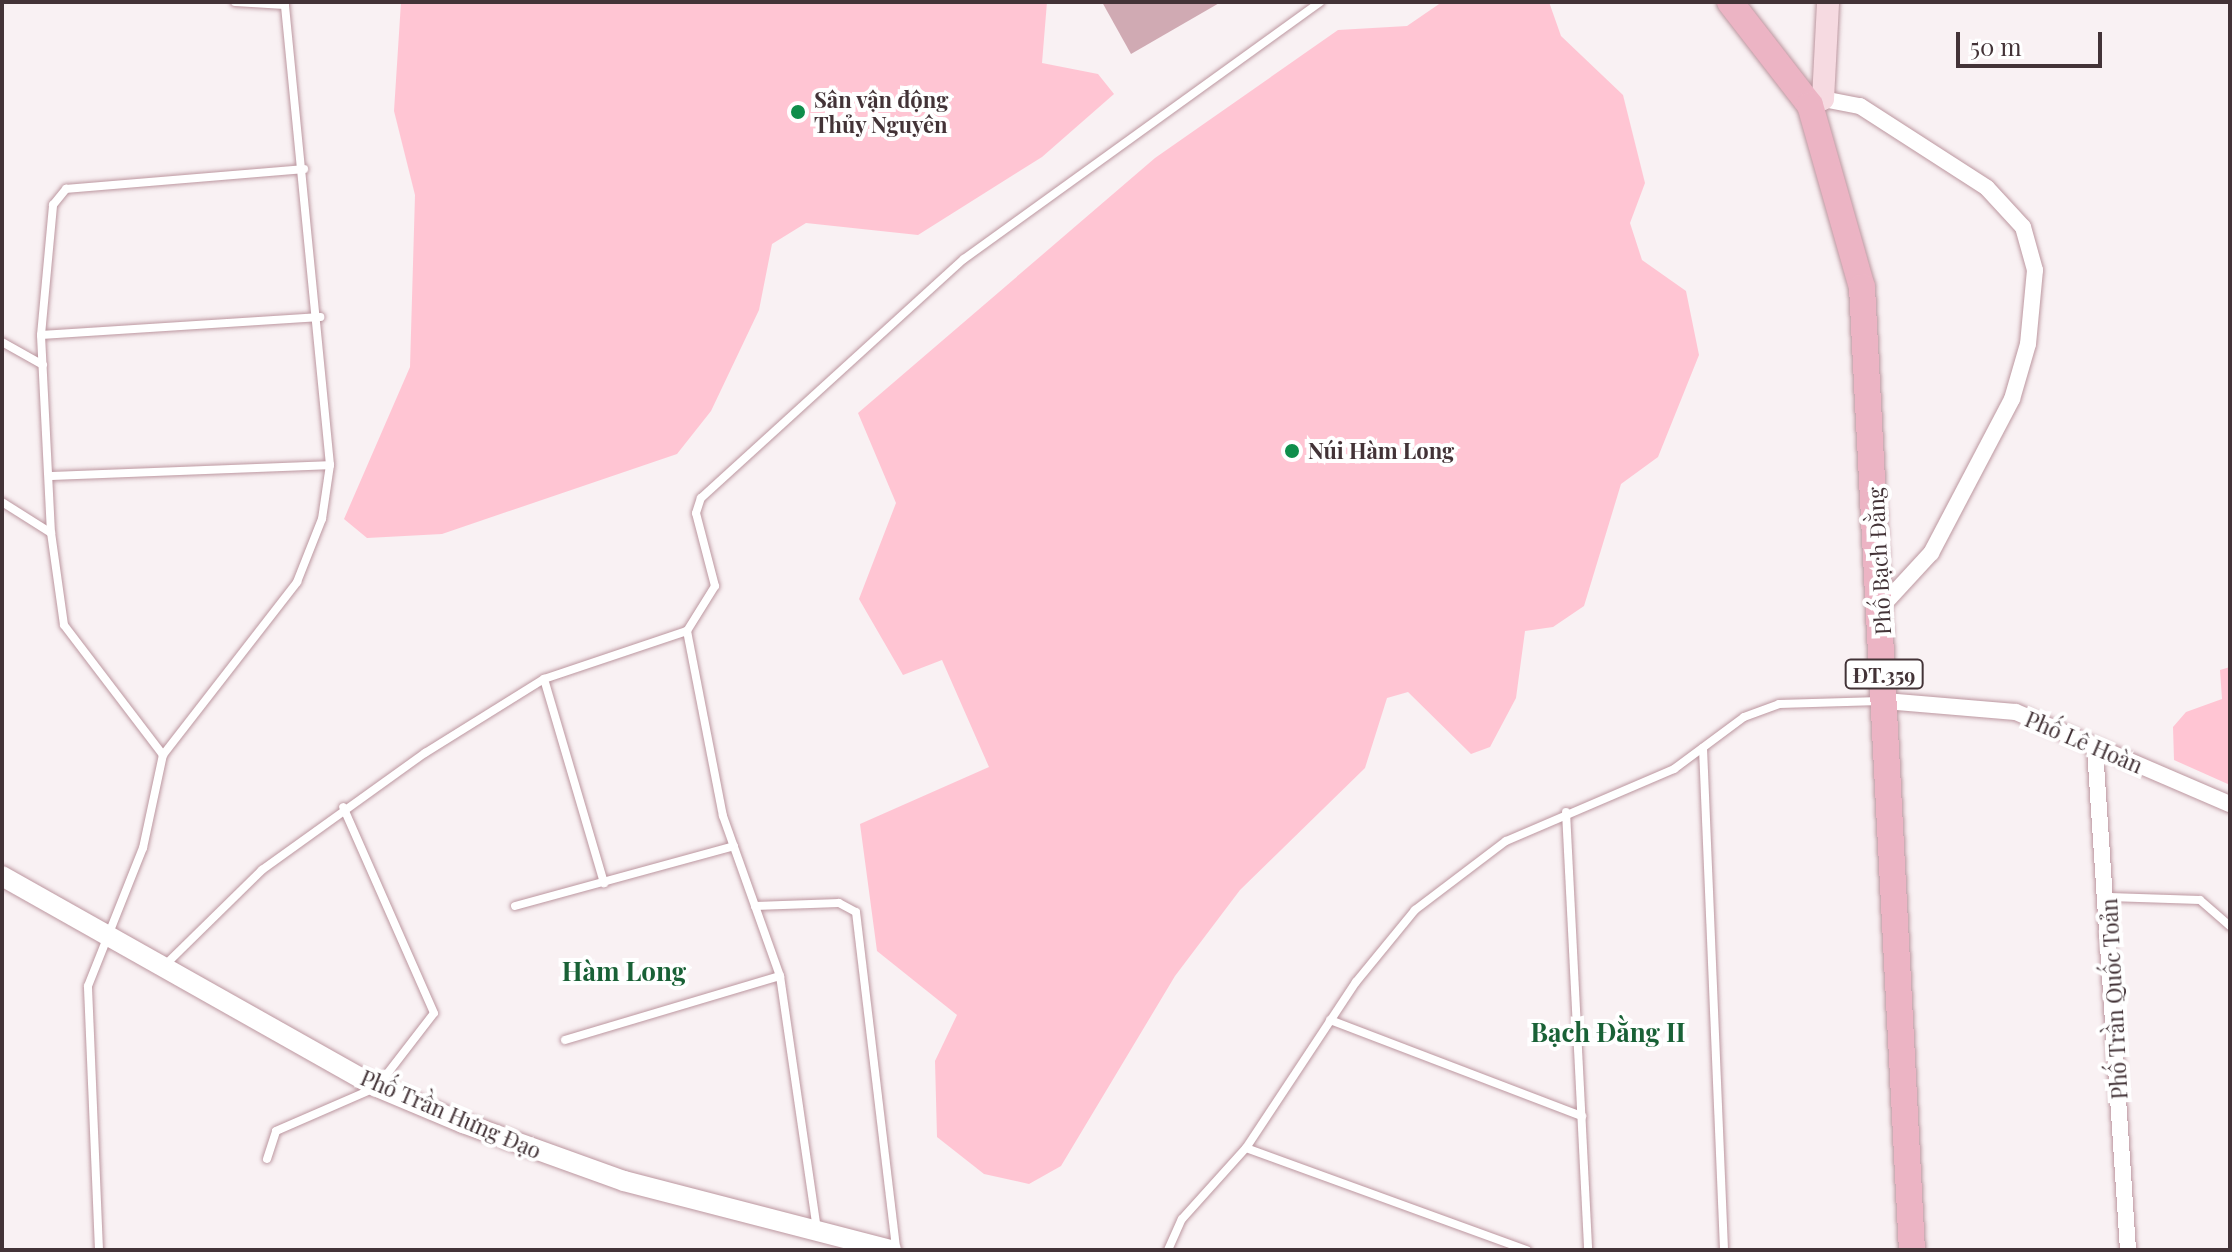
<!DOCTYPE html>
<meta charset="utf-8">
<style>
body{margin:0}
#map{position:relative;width:2232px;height:1252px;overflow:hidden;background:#f9f1f3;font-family:"Playfair Display",serif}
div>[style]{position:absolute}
.green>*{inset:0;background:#ffc5d3}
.building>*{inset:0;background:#d0aab3}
.roads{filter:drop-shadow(0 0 2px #bc97a0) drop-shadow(0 0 2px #bc97a0)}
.service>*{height:8px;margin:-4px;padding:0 4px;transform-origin:4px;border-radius:4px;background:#fff}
.minor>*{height:16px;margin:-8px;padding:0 8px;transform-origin:8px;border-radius:8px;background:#fff}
.tertiary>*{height:20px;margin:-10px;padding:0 10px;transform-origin:10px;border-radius:10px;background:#fff}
.secondary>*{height:22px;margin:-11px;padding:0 11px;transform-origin:11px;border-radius:11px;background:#f6dae1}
.primary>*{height:26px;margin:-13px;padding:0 13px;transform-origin:13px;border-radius:13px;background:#ecb4c4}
.dots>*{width:22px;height:22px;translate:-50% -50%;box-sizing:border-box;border:4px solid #fff;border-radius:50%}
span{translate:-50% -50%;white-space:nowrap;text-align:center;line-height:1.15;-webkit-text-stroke:8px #fff;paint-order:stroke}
.shield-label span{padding:2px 6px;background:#fff;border:2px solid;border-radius:6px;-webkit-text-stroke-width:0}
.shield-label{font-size:20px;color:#433337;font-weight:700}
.poi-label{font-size:22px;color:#433337;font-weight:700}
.left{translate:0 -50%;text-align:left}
.street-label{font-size:22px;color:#433337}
.quarter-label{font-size:26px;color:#196136;font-weight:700}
.frame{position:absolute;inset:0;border:4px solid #433337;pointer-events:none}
.scale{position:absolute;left:1956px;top:32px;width:146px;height:36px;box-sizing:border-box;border:4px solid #433337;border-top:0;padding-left:10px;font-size:24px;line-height:28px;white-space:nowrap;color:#433337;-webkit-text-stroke:6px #fff;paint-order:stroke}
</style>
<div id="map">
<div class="green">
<i style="clip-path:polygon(401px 2px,1047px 2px,1042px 63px,1098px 74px,1114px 94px,1042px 157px,918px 235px,806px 223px,772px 244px,759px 310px,711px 411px,677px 454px,442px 534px,367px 538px,344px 519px,410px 367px,415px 195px,394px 111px)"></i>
<i style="clip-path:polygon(1442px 2px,1549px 2px,1561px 36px,1623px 95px,1645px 183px,1630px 223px,1642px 260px,1686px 291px,1699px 355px,1658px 457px,1621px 484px,1584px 606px,1553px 627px,1525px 631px,1516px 698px,1490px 747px,1471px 754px,1408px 692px,1387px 698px,1365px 768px,1240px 890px,1175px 976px,1061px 1166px,1029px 1184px,984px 1174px,937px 1137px,935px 1061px,957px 1015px,877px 951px,860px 824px,989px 767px,942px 660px,903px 675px,859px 599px,896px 503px,858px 413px,1155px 158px,1338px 30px,1407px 26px)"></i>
<i style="clip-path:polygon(2230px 667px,2230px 785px,2174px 760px,2173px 727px,2186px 712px,2222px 699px,2220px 670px)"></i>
</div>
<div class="building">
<i style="clip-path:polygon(1102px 2px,1221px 2px,1131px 54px)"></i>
</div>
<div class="roads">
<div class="service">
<i style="left:235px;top:2px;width:50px;rotate:3.4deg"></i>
<i style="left:41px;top:335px;width:280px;rotate:-3.7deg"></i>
<i style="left:2px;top:342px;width:47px;rotate:29.3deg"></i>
<i style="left:49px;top:476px;width:281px;rotate:-2.2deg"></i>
<i style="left:2px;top:502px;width:58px;rotate:32.3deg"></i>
<i style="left:687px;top:631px;width:188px;rotate:79deg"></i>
<i style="left:723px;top:816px;width:170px;rotate:70.4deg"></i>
<i style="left:780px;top:976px;width:256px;rotate:81.7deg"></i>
<i style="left:544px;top:679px;width:213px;rotate:73.6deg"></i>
<i style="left:1703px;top:748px;width:502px;rotate:87.6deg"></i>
<i style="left:163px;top:755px;width:163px;rotate:-127.3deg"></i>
<i style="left:64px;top:625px;width:93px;rotate:-98deg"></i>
<i style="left:51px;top:533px;width:198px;rotate:-92.9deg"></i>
<i style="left:41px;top:335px;width:131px;rotate:-84.7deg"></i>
<i style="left:53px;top:205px;width:21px;rotate:-51deg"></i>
<i style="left:66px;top:189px;width:239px;rotate:-4.8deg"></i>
<i style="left:1566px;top:812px;width:439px;rotate:87.1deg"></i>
<i style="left:2109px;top:897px;width:91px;rotate:1.9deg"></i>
<i style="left:2200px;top:900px;width:40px;rotate:41deg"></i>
<i style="left:515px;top:906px;width:227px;rotate:-15.3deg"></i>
<i style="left:755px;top:906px;width:84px;rotate:-2deg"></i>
<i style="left:839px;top:903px;width:19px;rotate:28deg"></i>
<i style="left:856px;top:912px;width:339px;rotate:83.2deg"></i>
<i style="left:163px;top:967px;width:139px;rotate:-44.4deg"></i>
<i style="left:262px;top:870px;width:201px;rotate:-35.7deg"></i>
<i style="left:425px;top:753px;width:140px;rotate:-31.9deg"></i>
<i style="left:544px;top:679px;width:151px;rotate:-18.6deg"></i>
<i style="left:687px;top:631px;width:53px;rotate:-58.1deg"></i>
<i style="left:715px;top:586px;width:75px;rotate:-104.6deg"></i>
<i style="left:696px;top:513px;width:16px;rotate:-72deg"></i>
<i style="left:701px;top:498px;width:355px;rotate:-42.3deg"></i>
<i style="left:964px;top:259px;width:439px;rotate:-35.8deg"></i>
<i style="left:1330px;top:1020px;width:270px;rotate:20.9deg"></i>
<i style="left:565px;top:1040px;width:224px;rotate:-16.6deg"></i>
<i style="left:1246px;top:1148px;width:299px;rotate:20deg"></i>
<i style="left:267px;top:1159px;width:29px;rotate:-72deg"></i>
<i style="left:276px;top:1131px;width:110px;rotate:-23.5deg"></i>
<i style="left:377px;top:1087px;width:93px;rotate:-52.4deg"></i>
<i style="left:434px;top:1013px;width:225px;rotate:-113.8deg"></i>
<i style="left:99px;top:1250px;width:264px;rotate:-92.4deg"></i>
<i style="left:88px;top:986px;width:149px;rotate:-68.3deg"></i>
<i style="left:143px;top:848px;width:95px;rotate:-77.9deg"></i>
<i style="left:163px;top:755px;width:219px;rotate:-52.2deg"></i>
<i style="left:297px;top:582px;width:68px;rotate:-68.4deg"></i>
<i style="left:322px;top:519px;width:55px;rotate:-81.6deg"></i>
<i style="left:330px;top:465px;width:465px;rotate:-95.6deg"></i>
<i style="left:1168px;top:1250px;width:34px;rotate:-66deg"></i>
<i style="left:1182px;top:1219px;width:96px;rotate:-48deg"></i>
<i style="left:1246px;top:1148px;width:199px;rotate:-56.5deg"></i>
<i style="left:1356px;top:982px;width:93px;rotate:-50.7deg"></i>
<i style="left:1415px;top:910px;width:114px;rotate:-37.2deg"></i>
<i style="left:1506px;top:841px;width:183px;rotate:-23.2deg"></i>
<i style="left:1674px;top:769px;width:87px;rotate:-36.6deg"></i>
<i style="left:1744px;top:717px;width:37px;rotate:-20deg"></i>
<i style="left:1779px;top:704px;width:101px;rotate:-1.7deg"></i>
</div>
<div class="minor">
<i style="left:1823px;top:99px;width:38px;rotate:11deg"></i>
<i style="left:1860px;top:106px;width:151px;rotate:32.8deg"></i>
<i style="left:1987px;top:188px;width:53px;rotate:47.3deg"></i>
<i style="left:2023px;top:227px;width:45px;rotate:74.4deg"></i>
<i style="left:2035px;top:270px;width:74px;rotate:95.4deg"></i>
<i style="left:2028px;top:344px;width:57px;rotate:106.2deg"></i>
<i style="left:2012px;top:399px;width:174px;rotate:117.7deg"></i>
<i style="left:1931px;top:553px;width:71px;rotate:132.7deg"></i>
<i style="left:1885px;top:701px;width:131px;rotate:4.8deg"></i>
<i style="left:2016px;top:712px;width:233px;rotate:23.3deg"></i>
<i style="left:2095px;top:749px;width:502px;rotate:86.23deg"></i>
</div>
<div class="tertiary">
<i style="left:2px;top:876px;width:430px;rotate:29.4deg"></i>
<i style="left:377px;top:1087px;width:93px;rotate:22.7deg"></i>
<i style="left:463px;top:1123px;width:171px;rotate:19.8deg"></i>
<i style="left:624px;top:1181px;width:276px;rotate:14.5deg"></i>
</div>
<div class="secondary">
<i style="left:1810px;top:105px;width:14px;rotate:-25deg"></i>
<i style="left:1823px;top:99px;width:97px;rotate:-87deg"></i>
</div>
<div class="primary">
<i style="left:1730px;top:2px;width:130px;rotate:52.2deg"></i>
<i style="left:1810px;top:105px;width:189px;rotate:74.1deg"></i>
<i style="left:1862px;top:287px;width:964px;rotate:87.03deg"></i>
</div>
</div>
<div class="dots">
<i style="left:798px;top:112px;background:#0f8e4b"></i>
<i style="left:1292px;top:451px;background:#0f8e4b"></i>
</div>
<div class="shield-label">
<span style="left:1884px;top:674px">ĐT.359</span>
</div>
<div class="poi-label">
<span class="left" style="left:814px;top:112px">Sân vận động<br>Thủy Nguyên</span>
<span class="left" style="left:1308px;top:451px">Núi Hàm Long</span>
</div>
<div class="street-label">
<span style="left:1879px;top:561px;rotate:-93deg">Phố Bạch Đằng</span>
<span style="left:2084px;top:742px;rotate:23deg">Phố Lê Hoàn</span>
<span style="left:2114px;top:999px;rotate:-93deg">Phố Trần Quốc Toản</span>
<span style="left:451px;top:1114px;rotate:23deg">Phố Trần Hưng Đạo</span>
</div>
<div class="quarter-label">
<span style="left:624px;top:971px">Hàm Long</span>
<span style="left:1608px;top:1032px">Bạch Đằng II</span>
</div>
<div class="frame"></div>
<div class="scale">50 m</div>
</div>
